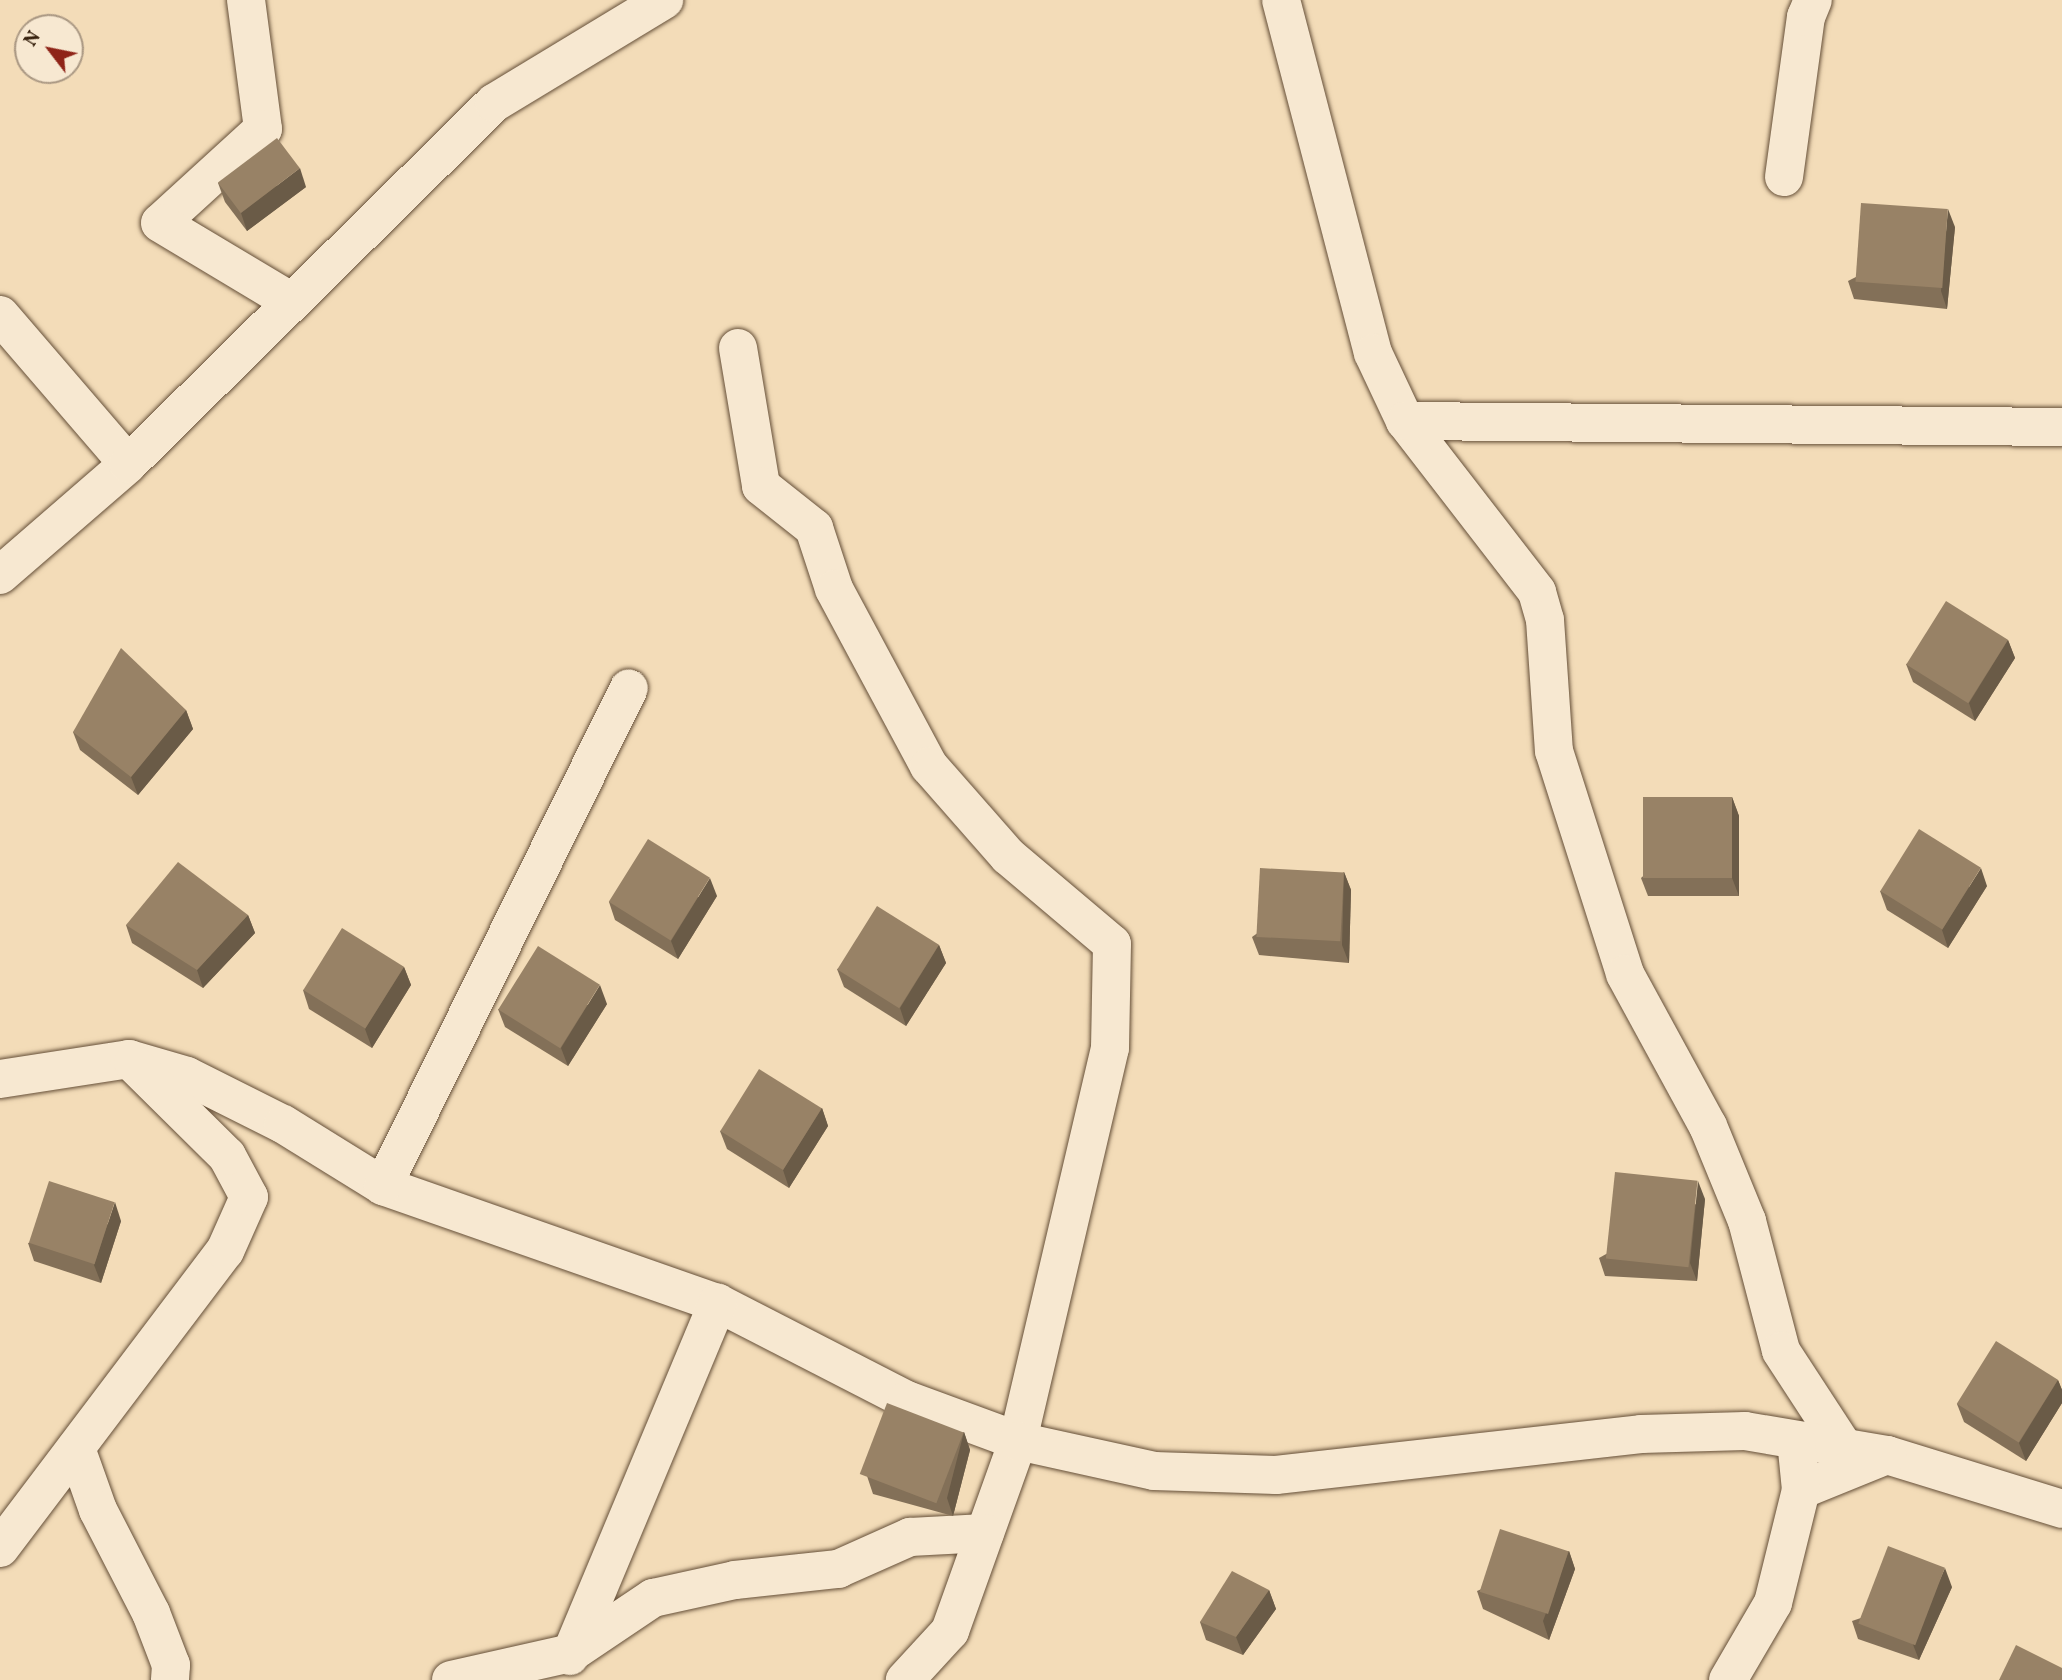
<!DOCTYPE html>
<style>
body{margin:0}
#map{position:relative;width:2062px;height:1680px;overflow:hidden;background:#f3dcb8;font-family:Vollkorn,serif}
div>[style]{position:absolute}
.roads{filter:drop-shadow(0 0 2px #654f38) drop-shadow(0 0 2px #654f38)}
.minor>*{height:38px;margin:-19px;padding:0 19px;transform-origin:19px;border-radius:19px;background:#f7e8d1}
.wall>*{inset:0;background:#837058}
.shaded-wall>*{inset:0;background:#6a5b47}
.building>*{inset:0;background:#988266;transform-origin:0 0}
span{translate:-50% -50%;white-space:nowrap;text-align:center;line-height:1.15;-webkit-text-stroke:6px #f7e8d1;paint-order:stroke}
.north{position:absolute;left:14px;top:14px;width:70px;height:70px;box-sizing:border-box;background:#f7e8d1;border:2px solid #aa9883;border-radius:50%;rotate:302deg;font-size:19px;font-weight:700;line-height:28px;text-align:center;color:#36200d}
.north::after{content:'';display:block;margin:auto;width:24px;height:32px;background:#8f2418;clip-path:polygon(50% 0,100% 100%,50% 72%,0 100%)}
</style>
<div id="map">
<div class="roads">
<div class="minor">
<i style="left:246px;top:0;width:130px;rotate:82.5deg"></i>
<i style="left:263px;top:129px;width:139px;rotate:137.6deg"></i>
<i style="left:160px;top:223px;width:154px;rotate:30.9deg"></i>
<i style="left:1281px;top:0;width:365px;rotate:75.4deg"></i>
<i style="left:1373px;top:353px;width:75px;rotate:64.8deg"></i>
<i style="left:1405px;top:421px;width:216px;rotate:52.3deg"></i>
<i style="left:1537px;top:592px;width:29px;rotate:74deg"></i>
<i style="left:1545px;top:620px;width:131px;rotate:86.1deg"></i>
<i style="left:1554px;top:751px;width:234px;rotate:72.3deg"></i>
<i style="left:1625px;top:974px;width:173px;rotate:61.4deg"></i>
<i style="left:1708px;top:1126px;width:103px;rotate:67.7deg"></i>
<i style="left:1747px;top:1221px;width:134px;rotate:75.3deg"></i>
<i style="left:1781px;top:1351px;width:117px;rotate:56.9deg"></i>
<i style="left:1784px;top:177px;width:162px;rotate:-82.2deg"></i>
<i style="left:1806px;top:17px;width:18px;rotate:-68deg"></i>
<i style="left:0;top:315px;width:196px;rotate:49.3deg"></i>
<i style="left:738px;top:348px;width:140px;rotate:80.5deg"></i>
<i style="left:761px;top:486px;width:68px;rotate:38.4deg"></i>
<i style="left:814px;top:528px;width:64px;rotate:71.8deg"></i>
<i style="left:834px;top:589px;width:201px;rotate:61.8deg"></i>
<i style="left:929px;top:766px;width:120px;rotate:48.7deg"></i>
<i style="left:1008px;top:856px;width:136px;rotate:40.2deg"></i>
<i style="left:1112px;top:944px;width:104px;rotate:91.1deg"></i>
<i style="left:1110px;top:1048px;width:404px;rotate:103.2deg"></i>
<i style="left:1018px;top:1441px;width:202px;rotate:109.7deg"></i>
<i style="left:950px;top:1631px;width:67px;rotate:132.6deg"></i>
<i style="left:1405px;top:421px;width:657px;rotate:0.52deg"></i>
<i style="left:0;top:575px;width:169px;rotate:-40.9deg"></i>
<i style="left:128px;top:464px;width:514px;rotate:-44.61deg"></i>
<i style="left:494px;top:103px;width:199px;rotate:-31.2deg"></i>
<i style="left:0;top:1079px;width:131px;rotate:-8.8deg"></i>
<i style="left:129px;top:1059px;width:60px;rotate:16.3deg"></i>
<i style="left:187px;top:1076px;width:107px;rotate:26.6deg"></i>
<i style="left:283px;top:1124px;width:118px;rotate:31.8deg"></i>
<i style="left:383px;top:1186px;width:355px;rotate:19.3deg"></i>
<i style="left:718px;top:1303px;width:212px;rotate:27.2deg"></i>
<i style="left:907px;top:1400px;width:118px;rotate:20.3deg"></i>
<i style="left:1018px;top:1441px;width:139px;rotate:12.4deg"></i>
<i style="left:1154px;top:1471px;width:122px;rotate:1.9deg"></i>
<i style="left:1276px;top:1475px;width:367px;rotate:-6.4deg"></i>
<i style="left:1641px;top:1434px;width:104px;rotate:-1.7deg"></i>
<i style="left:1745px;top:1431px;width:144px;rotate:9.6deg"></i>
<i style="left:1887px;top:1455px;width:183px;rotate:17.1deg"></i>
<i style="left:383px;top:1186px;width:555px;rotate:-63.71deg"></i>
<i style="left:76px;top:1448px;width:66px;rotate:70.5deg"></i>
<i style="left:98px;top:1510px;width:116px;rotate:62.8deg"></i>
<i style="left:151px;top:1613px;width:56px;rotate:69deg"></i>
<i style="left:171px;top:1665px;width:15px;rotate:94deg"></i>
<i style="left:1801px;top:1490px;width:93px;rotate:-22.1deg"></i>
<i style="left:0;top:1548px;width:373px;rotate:-52.9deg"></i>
<i style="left:225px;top:1251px;width:59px;rotate:-66deg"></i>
<i style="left:249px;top:1197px;width:47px;rotate:-118.2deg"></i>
<i style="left:227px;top:1156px;width:132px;rotate:-135.3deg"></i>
<i style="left:570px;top:1656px;width:383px;rotate:-67.3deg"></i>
<i style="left:451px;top:1680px;width:123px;rotate:-12.7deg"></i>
<i style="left:571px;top:1653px;width:99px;rotate:-33.9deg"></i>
<i style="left:653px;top:1598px;width:84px;rotate:-12.4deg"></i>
<i style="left:735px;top:1580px;width:104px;rotate:-6.1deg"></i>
<i style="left:838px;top:1569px;width:79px;rotate:-24deg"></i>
<i style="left:910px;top:1537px;width:75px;rotate:-3.1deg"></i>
<i style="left:1728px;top:1680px;width:89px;rotate:-59.7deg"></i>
<i style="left:1773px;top:1603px;width:116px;rotate:-76.1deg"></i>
<i style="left:1801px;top:1490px;width:50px;rotate:-95.7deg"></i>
</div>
</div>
<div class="wall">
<i style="clip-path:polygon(218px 183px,306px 187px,247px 231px,225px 202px)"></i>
<i style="clip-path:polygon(1955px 227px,1947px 309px,1854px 299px,1848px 281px)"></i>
<i style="clip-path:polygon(2008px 640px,2015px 658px,1975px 721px,1913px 682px,1906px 664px)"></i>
<i style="clip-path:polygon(186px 710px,193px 729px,138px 795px,80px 750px,73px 732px)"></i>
<i style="clip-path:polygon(1732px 797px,1739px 816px,1739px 896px,1648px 896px,1641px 878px)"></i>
<i style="clip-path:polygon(1344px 872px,1351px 890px,1349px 963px,1259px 955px,1252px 937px)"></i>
<i style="clip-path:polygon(1987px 886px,1948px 948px,1887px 910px,1880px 891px)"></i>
<i style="clip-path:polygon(717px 896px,678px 959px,615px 920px,609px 902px)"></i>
<i style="clip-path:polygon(248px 915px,255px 933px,203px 988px,132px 943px,126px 925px)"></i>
<i style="clip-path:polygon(939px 945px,946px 963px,906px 1026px,844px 987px,837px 969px)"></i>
<i style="clip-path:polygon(404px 967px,411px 985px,372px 1048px,309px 1009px,303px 990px)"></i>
<i style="clip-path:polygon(607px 1004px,568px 1066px,505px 1027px,498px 1009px)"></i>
<i style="clip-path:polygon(822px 1108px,828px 1126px,789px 1188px,727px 1149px,720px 1131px)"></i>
<i style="clip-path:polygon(1705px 1199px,1697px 1281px,1605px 1276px,1599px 1258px)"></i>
<i style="clip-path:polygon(121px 1221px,101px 1283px,34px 1261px,28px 1243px)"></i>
<i style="clip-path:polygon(2058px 1380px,2062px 1390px,2062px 1403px,2026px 1461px,1964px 1422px,1957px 1404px)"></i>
<i style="clip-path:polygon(964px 1432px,970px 1450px,953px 1516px,873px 1494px,867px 1476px)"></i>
<i style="clip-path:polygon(1569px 1551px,1575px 1569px,1549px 1640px,1483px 1609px,1477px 1591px)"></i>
<i style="clip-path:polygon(1952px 1587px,1919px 1660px,1858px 1639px,1852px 1621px)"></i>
<i style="clip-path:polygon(1269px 1590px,1276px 1609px,1243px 1655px,1206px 1640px,1200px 1622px)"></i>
</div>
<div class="shaded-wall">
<i style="clip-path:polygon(300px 168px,306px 187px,247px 231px,241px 213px)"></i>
<i style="clip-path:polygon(1948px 209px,1955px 227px,1947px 309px,1941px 291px)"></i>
<i style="clip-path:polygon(2008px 640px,2015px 658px,1975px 721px,1969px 703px)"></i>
<i style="clip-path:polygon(186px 710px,193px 729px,138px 795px,131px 777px)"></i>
<i style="clip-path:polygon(1732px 797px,1739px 816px,1739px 896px,1732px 878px)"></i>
<i style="clip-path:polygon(1981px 868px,1987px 886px,1948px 948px,1942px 930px)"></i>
<i style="clip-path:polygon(1344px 872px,1351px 890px,1349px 963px,1342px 945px)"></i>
<i style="clip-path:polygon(710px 878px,717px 896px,678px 959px,671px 941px)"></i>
<i style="clip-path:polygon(248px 915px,255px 933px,203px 988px,197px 970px)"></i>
<i style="clip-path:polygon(939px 945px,946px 963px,906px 1026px,900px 1008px)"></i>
<i style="clip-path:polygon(404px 967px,411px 985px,372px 1048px,365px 1029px)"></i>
<i style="clip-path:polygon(600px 985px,607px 1004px,568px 1066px,561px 1048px)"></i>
<i style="clip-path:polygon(822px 1108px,828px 1126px,789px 1188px,783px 1170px)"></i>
<i style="clip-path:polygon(1698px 1181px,1705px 1199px,1697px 1281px,1690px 1263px)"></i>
<i style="clip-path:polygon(115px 1202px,121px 1221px,101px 1283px,94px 1265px)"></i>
<i style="clip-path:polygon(2058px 1380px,2062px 1390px,2062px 1403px,2026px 1461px,2019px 1443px)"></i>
<i style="clip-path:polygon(964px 1432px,970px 1450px,953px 1516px,947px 1498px)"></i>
<i style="clip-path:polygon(1569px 1551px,1575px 1569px,1549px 1640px,1543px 1621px)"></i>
<i style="clip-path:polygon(1945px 1568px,1952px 1587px,1919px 1660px,1912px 1642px)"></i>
<i style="clip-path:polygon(1269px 1590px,1276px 1609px,1243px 1655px,1236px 1637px)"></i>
</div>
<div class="building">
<i style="left:277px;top:138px;width:38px;height:74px;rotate:53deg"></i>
<i style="left:1861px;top:203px;width:87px;height:79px;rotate:4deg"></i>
<i style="left:1946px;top:601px;width:73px;height:75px;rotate:32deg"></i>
<i style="clip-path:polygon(121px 648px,186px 710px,131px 777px,73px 732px)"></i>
<i style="left:1732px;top:797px;width:81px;height:89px;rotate:90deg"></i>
<i style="left:1919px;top:829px;width:73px;height:73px;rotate:32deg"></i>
<i style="left:648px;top:839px;width:73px;height:74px;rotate:32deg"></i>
<i style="clip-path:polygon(178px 862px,248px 915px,197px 970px,126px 925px)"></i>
<i style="left:1260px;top:868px;width:84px;height:69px;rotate:3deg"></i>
<i style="left:877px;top:906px;width:73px;height:75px;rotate:32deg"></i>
<i style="left:342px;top:928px;width:73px;height:73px;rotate:32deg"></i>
<i style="left:538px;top:946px;width:73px;height:75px;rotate:32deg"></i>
<i style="left:759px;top:1069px;width:74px;height:73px;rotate:32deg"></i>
<i style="left:1615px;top:1172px;width:83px;height:87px;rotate:6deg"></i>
<i style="left:49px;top:1181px;width:69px;height:65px;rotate:18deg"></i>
<i style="left:1996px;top:1341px;width:73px;height:74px;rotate:32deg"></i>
<i style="left:887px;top:1403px;width:82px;height:76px;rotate:21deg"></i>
<i style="left:1500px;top:1529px;width:72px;height:66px;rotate:18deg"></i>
<i style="left:1888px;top:1546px;width:61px;height:83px;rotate:21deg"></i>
<i style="clip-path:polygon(1232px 1571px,1269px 1590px,1236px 1637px,1200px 1622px)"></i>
<i style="clip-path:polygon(2016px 1645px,2062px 1668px,2062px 1680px,1999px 1680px)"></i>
</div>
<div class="north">N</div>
</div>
